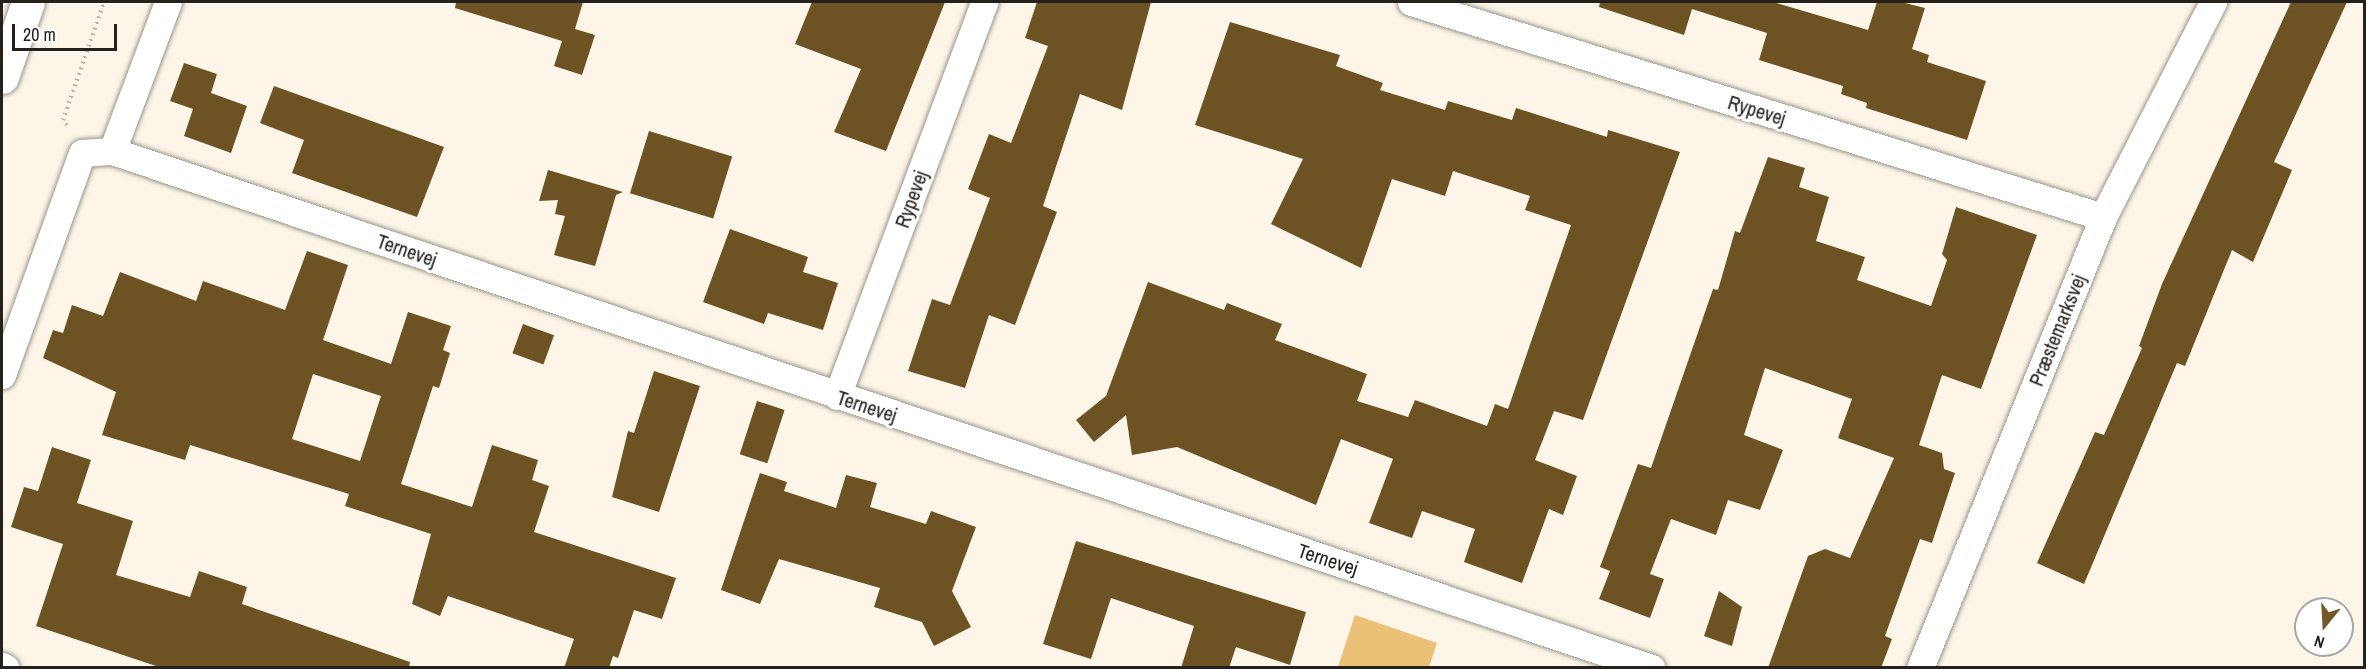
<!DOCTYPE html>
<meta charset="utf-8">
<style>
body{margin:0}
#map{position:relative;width:2366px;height:669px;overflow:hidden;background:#fcf5e8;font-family:"Archivo Narrow",sans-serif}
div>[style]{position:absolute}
.green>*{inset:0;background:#eac177}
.building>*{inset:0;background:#6d5324;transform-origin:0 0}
.path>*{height:4px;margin-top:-2px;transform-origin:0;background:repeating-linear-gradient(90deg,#b4aea4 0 1.5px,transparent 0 6px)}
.roads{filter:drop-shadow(0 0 2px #9b9489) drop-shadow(0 0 2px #9b9489)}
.street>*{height:27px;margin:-13.5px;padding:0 13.5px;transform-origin:13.5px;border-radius:13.5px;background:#fff}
.primary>*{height:33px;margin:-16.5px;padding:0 16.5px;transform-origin:16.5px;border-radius:16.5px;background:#fff}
span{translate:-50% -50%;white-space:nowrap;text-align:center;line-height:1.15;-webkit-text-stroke:6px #fff;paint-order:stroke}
.street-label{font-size:20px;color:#25221e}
.frame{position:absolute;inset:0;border:3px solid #25221e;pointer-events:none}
.north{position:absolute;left:2294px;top:597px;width:60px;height:60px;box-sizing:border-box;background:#fff;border:2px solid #a8a7a5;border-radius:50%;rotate:198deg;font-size:16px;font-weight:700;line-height:24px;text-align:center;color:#25221e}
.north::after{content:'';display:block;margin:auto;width:21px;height:27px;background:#72592a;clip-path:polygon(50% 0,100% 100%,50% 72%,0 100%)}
.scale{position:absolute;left:12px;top:24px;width:105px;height:27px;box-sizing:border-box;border:3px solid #25221e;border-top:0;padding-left:8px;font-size:18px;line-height:21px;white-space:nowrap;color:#25221e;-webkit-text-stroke:4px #fff;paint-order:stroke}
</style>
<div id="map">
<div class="green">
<i style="clip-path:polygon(1355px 615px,1437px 643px,1429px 667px,1338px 667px)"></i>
</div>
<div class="building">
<i style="clip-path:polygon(456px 2px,583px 2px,575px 29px,595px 35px,582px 75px,554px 66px,562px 41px,455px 8px)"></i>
<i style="clip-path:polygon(812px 2px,945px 2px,886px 151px,834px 132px,861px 69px,795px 44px)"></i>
<i style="clip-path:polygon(1037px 2px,1151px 2px,1122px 110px,1080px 94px,1043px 206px,1057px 212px,1015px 325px,989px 315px,965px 388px,908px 371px,932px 299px,950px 305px,990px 198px,968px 189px,989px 134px,1011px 143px,1048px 46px,1025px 38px)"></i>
<i style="clip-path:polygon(1600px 2px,1773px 2px,1868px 30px,1877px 2px,1901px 2px,1925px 8px,1912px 49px,1929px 55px,1927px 62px,1986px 81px,1967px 140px,1866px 108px,1867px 103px,1841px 94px,1843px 86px,1759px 60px,1767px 33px,1692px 9px,1684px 35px,1599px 7px)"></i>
<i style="clip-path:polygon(2291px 2px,2347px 2px,2274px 162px,2292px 170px,2253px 262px,2232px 250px,2185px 366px,2177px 363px,2084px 584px,2037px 563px,2095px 432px,2104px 435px,2142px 348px,2139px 346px,2162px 284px)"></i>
<i style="clip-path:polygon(1230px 22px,1340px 55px,1336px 66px,1383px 83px,1380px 90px,1445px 110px,1448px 101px,1512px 120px,1516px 108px,1607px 137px,1608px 130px,1680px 152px,1583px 420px,1554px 411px,1535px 460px,1577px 476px,1563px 515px,1549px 509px,1522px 583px,1464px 562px,1475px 529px,1422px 511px,1412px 538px,1369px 523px,1393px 459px,1341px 439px,1316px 505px,1177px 447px,1132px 455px,1126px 415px,1094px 442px,1076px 420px,1106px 396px,1148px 282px,1224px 310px,1227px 303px,1282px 324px,1275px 340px,1367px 374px,1357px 401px,1408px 417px,1415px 400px,1487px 426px,1495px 404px,1508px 409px,1571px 225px,1525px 210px,1530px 196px,1453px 171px,1445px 196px,1392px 179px,1361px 268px,1271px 224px,1303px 159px,1195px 125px)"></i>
<i style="clip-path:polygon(184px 63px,217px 74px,211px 93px,247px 106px,231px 153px,184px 136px,193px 109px,170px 101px)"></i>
<i style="clip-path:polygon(274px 86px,444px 147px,417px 217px,292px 173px,304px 140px,260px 123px)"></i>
<i style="left:649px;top:131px;width:87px;height:65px;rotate:17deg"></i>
<i style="clip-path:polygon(1768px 157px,1805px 168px,1799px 187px,1829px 197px,1816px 241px,1865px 257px,1857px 280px,1931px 306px,1947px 260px,1942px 254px,1956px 207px,2037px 235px,1981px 389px,1942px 375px,1919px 445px,1942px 453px,1944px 469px,1955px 473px,1932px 543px,1920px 539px,1885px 636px,1892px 639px,1881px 668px,1768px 668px,1808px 556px,1825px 549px,1850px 558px,1894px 458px,1838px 438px,1852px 399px,1765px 368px,1744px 435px,1783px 450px,1760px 510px,1728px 500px,1716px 535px,1671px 519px,1650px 574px,1664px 579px,1650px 618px,1599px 599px,1610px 571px,1600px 567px,1638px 464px,1651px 468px,1713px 289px,1718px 290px,1735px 231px,1740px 233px)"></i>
<i style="clip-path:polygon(548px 170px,623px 192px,616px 195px,595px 266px,554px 255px,565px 216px,555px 214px,558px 200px,539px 201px)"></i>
<i style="clip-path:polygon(730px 229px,808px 257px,803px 272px,838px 283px,823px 330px,768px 313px,764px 324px,703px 302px)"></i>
<i style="clip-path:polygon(evenodd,307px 251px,348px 265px,323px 340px,391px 364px,408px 312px,451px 326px,443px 350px,450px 353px,439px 388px,433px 386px,401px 484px,472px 507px,492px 445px,538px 460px,532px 480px,549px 486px,534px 532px,676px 578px,662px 619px,634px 610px,618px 658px,613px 656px,609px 668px,564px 668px,574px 639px,448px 596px,440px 616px,412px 604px,431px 534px,345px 506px,349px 494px,190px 445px,185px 460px,102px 435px,116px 392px,43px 358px,53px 330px,63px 333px,72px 305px,103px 316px,120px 272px,196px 301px,203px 281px,285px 310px,307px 251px,313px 374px,381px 396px,360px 461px,292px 439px,313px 374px)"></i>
<i style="left:523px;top:324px;width:33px;height:31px;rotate:20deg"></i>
<i style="clip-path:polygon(654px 371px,700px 386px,659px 512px,612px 497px,628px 431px,634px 433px)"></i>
<i style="left:757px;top:401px;width:29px;height:56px;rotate:18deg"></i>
<i style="clip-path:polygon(52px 447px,91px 460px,77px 503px,133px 521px,116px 575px,190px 597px,199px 571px,247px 587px,242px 604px,410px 662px,409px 668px,162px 668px,36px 626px,63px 544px,11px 527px,24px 487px,38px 491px)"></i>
<i style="clip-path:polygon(760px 473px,787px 482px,784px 491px,836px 508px,846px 475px,877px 483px,870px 507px,926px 524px,931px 511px,976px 527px,952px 591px,971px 627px,934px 646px,922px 622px,874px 607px,880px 588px,779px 559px,760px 604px,721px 590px)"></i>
<i style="clip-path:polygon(1076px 541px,1306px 612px,1290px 665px,1236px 647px,1229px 668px,1181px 668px,1194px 626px,1111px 598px,1091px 659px,1043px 644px)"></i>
<i style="clip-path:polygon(1719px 591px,1742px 607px,1732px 646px,1704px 636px)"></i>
</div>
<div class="path">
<i style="left:67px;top:125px;width:6px;rotate:-129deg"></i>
<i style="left:63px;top:120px;width:125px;rotate:-70.8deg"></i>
</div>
<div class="roads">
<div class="street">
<i style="left:1411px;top:2px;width:725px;rotate:17.26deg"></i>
<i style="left:112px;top:151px;width:159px;rotate:-69.4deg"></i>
<i style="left:2px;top:375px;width:236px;rotate:-70.2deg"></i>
<i style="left:82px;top:153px;width:30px;rotate:-4deg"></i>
<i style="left:112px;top:151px;width:1624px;rotate:18.56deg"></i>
<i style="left:837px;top:396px;width:421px;rotate:-69.5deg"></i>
<i style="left:2px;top:666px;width:4px;rotate:27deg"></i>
<i style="left:1920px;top:668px;width:487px;rotate:-67.9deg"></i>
<i style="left:2103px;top:217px;width:242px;rotate:-62.9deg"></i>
</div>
<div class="primary">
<i style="left:2px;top:77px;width:79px;rotate:-70.9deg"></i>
</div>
</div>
<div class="street-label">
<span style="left:1757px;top:110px;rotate:17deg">Rypevej</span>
<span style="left:911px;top:199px;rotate:-70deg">Rypevej</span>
<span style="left:407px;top:250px;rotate:19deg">Ternevej</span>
<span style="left:2057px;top:330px;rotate:-68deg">Præstemarksvej</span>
<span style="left:867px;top:406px;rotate:18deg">Ternevej</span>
<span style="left:1328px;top:559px;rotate:18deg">Ternevej</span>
</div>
<div class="frame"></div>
<div class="north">N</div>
<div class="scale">20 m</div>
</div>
